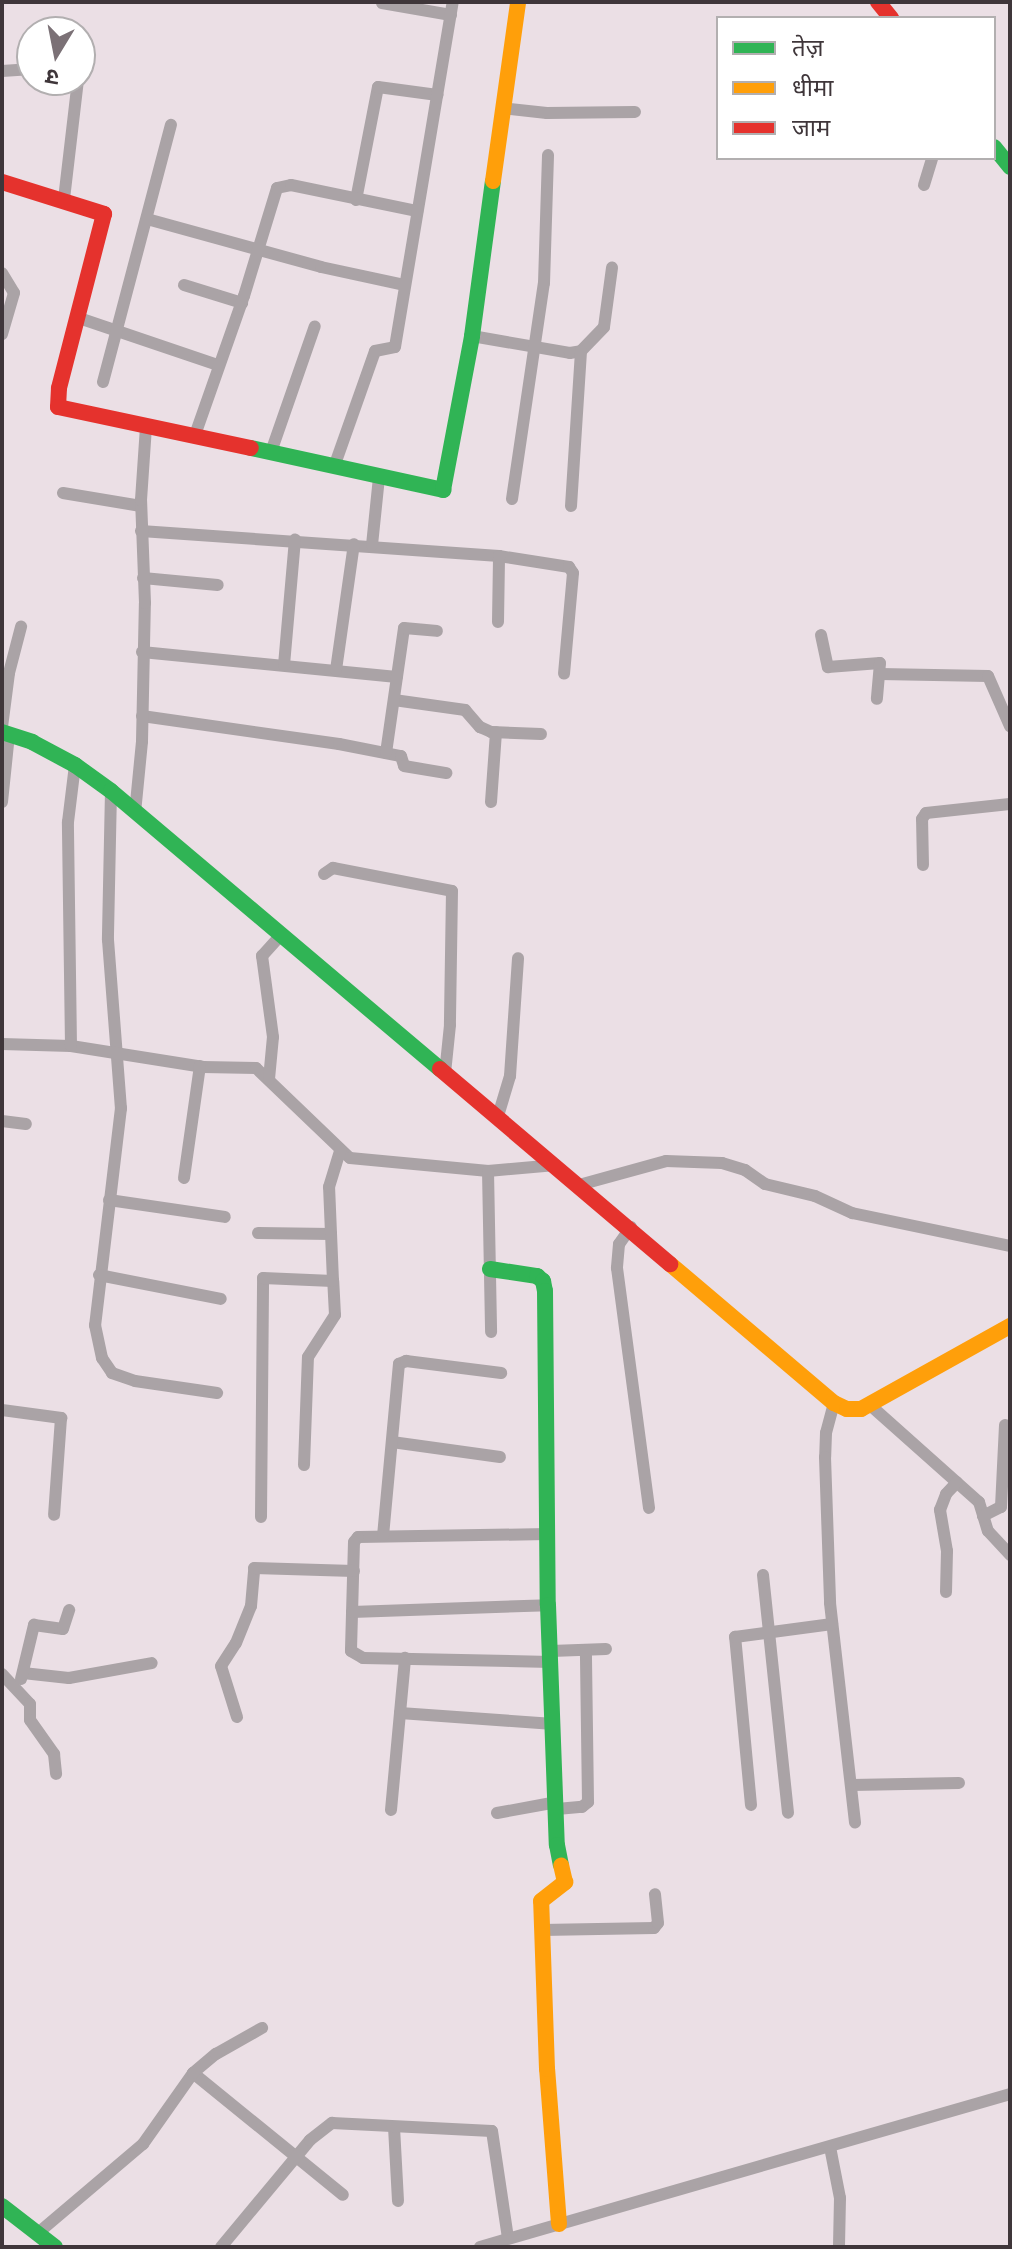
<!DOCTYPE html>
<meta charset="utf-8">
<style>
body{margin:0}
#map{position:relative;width:1012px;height:2249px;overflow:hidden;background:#ebdfe5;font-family:"IBM Plex Serif","Noto Sans Devanagari",serif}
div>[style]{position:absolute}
.street>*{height:12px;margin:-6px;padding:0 6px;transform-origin:6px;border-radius:6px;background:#aaa3a6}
.fast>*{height:16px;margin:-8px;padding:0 8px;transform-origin:8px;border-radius:8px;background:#30b455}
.slow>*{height:16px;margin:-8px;padding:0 8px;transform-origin:8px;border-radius:8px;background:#ff9f0a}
.jam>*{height:16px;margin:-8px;padding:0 8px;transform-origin:8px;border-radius:8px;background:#e5322d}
span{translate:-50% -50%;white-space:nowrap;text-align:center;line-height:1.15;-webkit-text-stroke:6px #fff;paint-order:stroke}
.frame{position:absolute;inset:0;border:4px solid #3f363a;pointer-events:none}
.legend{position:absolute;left:716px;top:16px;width:280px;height:144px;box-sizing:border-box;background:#fff;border:2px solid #b2afb0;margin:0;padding:10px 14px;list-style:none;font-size:24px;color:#3f363a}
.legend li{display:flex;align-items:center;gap:16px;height:40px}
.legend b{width:40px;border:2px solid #b2afb0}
.north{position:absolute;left:16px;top:16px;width:80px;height:80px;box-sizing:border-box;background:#fff;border:2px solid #b2afb0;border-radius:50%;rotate:190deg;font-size:22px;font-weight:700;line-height:32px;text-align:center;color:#3f363a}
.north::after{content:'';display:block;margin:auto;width:28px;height:36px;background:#7b7176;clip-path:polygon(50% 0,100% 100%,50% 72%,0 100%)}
</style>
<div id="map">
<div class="street">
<i style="left:382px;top:3px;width:70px;rotate:9.9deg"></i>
<i style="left:2px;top:71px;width:30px;rotate:-4deg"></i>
<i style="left:502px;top:108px;width:45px;rotate:6.3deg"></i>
<i style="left:547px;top:113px;width:88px;rotate:-0.7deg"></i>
<i style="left:924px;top:185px;width:28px;rotate:-73deg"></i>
<i style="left:64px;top:199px;width:120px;rotate:-83.3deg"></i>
<i style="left:356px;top:200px;width:115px;rotate:-79deg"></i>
<i style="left:378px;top:87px;width:60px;rotate:7.7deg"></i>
<i style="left:147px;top:219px;width:180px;rotate:15.4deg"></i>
<i style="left:321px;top:267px;width:86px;rotate:12.1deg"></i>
<i style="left:2px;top:273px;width:23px;rotate:59deg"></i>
<i style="left:14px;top:293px;width:43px;rotate:106.3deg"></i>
<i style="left:184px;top:285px;width:61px;rotate:17.2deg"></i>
<i style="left:76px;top:317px;width:150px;rotate:18.7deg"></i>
<i style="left:472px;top:336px;width:99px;rotate:9.8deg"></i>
<i style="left:570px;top:353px;width:11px;rotate:-10deg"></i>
<i style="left:581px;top:351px;width:33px;rotate:-46deg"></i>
<i style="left:604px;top:327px;width:60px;rotate:-82.3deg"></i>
<i style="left:103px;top:382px;width:266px;rotate:-75.2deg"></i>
<i style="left:195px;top:435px;width:147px;rotate:-70.6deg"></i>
<i style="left:244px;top:296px;width:113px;rotate:-73deg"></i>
<i style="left:277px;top:188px;width:14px;rotate:-12deg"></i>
<i style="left:291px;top:185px;width:129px;rotate:11.7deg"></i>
<i style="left:271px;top:452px;width:133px;rotate:-70.8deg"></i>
<i style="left:334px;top:467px;width:123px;rotate:-70.5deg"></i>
<i style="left:375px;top:351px;width:20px;rotate:-11deg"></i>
<i style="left:395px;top:347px;width:350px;rotate:-80.5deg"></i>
<i style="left:63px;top:493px;width:79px;rotate:9.5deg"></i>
<i style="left:512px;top:499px;width:218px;rotate:-81.6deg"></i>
<i style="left:544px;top:283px;width:128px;rotate:-88.2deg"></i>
<i style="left:571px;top:506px;width:155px;rotate:-86.3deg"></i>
<i style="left:141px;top:531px;width:359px;rotate:4deg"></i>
<i style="left:499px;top:556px;width:71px;rotate:8.9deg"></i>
<i style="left:569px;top:567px;width:7px;rotate:56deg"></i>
<i style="left:573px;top:573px;width:101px;rotate:95.1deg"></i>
<i style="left:372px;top:545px;width:68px;rotate:-84.1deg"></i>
<i style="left:143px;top:578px;width:75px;rotate:5.3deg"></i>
<i style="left:498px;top:622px;width:66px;rotate:-89.1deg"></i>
<i style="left:821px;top:635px;width:33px;rotate:78deg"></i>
<i style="left:828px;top:667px;width:52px;rotate:-4.4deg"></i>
<i style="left:880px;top:663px;width:36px;rotate:95deg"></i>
<i style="left:142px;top:652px;width:256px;rotate:5.6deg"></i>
<i style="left:284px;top:665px;width:126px;rotate:-85deg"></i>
<i style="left:336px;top:670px;width:127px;rotate:-81.9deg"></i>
<i style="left:880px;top:674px;width:108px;rotate:1.1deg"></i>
<i style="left:988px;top:676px;width:55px;rotate:66.3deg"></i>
<i style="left:394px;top:700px;width:72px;rotate:8deg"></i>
<i style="left:465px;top:710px;width:23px;rotate:49deg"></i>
<i style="left:480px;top:727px;width:12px;rotate:24deg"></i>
<i style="left:491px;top:732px;width:50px;rotate:2.3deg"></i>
<i style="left:142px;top:716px;width:199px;rotate:8.1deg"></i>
<i style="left:339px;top:744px;width:63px;rotate:11deg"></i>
<i style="left:401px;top:756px;width:10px;rotate:73deg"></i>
<i style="left:404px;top:766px;width:43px;rotate:9.5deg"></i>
<i style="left:2px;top:727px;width:54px;rotate:-82.6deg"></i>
<i style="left:9px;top:673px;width:48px;rotate:-75.4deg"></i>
<i style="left:386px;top:753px;width:126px;rotate:-81.8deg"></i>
<i style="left:404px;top:628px;width:33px;rotate:5deg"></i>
<i style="left:111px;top:791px;width:149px;rotate:91.2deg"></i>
<i style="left:108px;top:940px;width:169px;rotate:85.6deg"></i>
<i style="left:121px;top:1108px;width:219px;rotate:96.8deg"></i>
<i style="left:95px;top:1325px;width:34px;rotate:78deg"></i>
<i style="left:102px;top:1358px;width:18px;rotate:56deg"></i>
<i style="left:112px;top:1373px;width:24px;rotate:19deg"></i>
<i style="left:135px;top:1381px;width:83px;rotate:8.3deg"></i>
<i style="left:2px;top:802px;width:68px;rotate:-84.1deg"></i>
<i style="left:491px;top:802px;width:70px;rotate:-85.9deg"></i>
<i style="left:135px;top:813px;width:72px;rotate:-84.4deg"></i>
<i style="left:142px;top:741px;width:138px;rotate:-88.8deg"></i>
<i style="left:145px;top:603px;width:103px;rotate:-92.2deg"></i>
<i style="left:141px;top:500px;width:74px;rotate:-86.1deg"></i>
<i style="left:923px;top:865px;width:46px;rotate:-91.2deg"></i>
<i style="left:922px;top:819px;width:7px;rotate:-56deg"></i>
<i style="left:926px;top:813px;width:84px;rotate:-6.1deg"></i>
<i style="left:324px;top:874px;width:11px;rotate:-34deg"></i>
<i style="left:333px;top:868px;width:121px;rotate:10.9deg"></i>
<i style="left:452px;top:891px;width:134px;rotate:90.9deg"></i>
<i style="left:450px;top:1025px;width:48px;rotate:95.9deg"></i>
<i style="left:2px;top:1044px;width:69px;rotate:1.7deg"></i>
<i style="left:71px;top:1046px;width:134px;rotate:9deg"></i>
<i style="left:203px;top:1067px;width:53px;rotate:1.1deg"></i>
<i style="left:256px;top:1068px;width:130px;rotate:43.8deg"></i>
<i style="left:350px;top:1158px;width:139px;rotate:5.4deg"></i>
<i style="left:488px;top:1171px;width:68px;rotate:-5deg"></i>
<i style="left:71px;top:1046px;width:224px;rotate:-90.8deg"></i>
<i style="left:68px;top:822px;width:57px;rotate:-83deg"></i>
<i style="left:269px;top:1079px;width:42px;rotate:-84.6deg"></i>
<i style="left:273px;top:1037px;width:82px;rotate:-97.7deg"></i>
<i style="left:262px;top:956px;width:30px;rotate:-48deg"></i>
<i style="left:498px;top:1116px;width:42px;rotate:-73.3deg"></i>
<i style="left:510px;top:1076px;width:118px;rotate:-86.1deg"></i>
<i style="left:2px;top:1121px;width:24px;rotate:7deg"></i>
<i style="left:488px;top:1171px;width:161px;rotate:88.9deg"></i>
<i style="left:184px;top:1178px;width:113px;rotate:-81.9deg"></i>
<i style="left:579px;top:1185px;width:90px;rotate:-15.4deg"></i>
<i style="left:666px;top:1161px;width:56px;rotate:2deg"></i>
<i style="left:722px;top:1163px;width:24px;rotate:17deg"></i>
<i style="left:745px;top:1170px;width:24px;rotate:35deg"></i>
<i style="left:765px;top:1184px;width:51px;rotate:13.5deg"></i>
<i style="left:815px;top:1196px;width:41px;rotate:24.7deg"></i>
<i style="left:852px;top:1213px;width:161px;rotate:11.8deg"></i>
<i style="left:109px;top:1200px;width:117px;rotate:8.3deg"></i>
<i style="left:631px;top:1227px;width:21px;rotate:125deg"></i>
<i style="left:619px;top:1244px;width:24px;rotate:95deg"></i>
<i style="left:617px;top:1268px;width:242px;rotate:82.4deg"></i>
<i style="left:258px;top:1233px;width:73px;rotate:0.8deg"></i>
<i style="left:99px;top:1275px;width:124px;rotate:11.1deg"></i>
<i style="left:834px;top:1403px;width:31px;rotate:105deg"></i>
<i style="left:826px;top:1433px;width:24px;rotate:92deg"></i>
<i style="left:825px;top:1457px;width:146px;rotate:88deg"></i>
<i style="left:830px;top:1603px;width:221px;rotate:83.5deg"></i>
<i style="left:870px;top:1405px;width:146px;rotate:41.7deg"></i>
<i style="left:979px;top:1502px;width:30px;rotate:73deg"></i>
<i style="left:988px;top:1531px;width:33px;rotate:47deg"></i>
<i style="left:2px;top:1410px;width:60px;rotate:7.7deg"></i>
<i style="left:61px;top:1418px;width:97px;rotate:94.1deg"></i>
<i style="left:392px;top:1442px;width:109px;rotate:7.9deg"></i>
<i style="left:304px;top:1465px;width:108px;rotate:-87.9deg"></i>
<i style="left:308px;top:1357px;width:50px;rotate:-57.3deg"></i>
<i style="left:335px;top:1315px;width:34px;rotate:-93deg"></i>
<i style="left:983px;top:1516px;width:20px;rotate:-27deg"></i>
<i style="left:1001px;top:1507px;width:82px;rotate:-87.2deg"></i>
<i style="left:261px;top:1517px;width:239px;rotate:-89.5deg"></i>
<i style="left:263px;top:1278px;width:70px;rotate:2.5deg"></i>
<i style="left:333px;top:1281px;width:94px;rotate:-92.4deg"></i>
<i style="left:329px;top:1187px;width:39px;rotate:-73deg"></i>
<i style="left:548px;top:1534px;width:190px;rotate:179.1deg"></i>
<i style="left:358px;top:1537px;width:6px;rotate:129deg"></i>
<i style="left:354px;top:1542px;width:109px;rotate:91.6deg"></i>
<i style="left:351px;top:1651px;width:14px;rotate:30deg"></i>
<i style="left:363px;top:1658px;width:188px;rotate:1.2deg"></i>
<i style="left:383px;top:1536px;width:173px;rotate:-84.7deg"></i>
<i style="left:399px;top:1364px;width:8px;rotate:-23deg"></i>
<i style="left:406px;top:1361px;width:96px;rotate:7.2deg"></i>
<i style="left:763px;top:1575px;width:239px;rotate:84deg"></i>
<i style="left:946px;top:1592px;width:41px;rotate:-88.6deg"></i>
<i style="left:947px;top:1551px;width:42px;rotate:-99.7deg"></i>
<i style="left:940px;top:1510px;width:17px;rotate:-69deg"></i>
<i style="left:946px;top:1494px;width:16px;rotate:-47deg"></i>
<i style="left:352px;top:1612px;width:196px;rotate:-2deg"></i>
<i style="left:551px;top:1651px;width:55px;rotate:-2.1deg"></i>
<i style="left:23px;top:1673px;width:46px;rotate:6.2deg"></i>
<i style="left:69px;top:1678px;width:84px;rotate:-10.2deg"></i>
<i style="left:2px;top:1674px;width:41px;rotate:47deg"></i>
<i style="left:30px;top:1704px;width:16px;rotate:90deg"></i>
<i style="left:30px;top:1720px;width:42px;rotate:54.8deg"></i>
<i style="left:54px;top:1754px;width:20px;rotate:84deg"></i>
<i style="left:21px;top:1679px;width:56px;rotate:-76.5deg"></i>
<i style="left:34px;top:1625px;width:29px;rotate:8deg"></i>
<i style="left:63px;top:1629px;width:20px;rotate:-72deg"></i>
<i style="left:400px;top:1713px;width:154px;rotate:4.1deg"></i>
<i style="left:237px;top:1717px;width:53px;rotate:-107.4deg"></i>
<i style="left:221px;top:1666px;width:27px;rotate:-57deg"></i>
<i style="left:236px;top:1643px;width:40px;rotate:-68deg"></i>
<i style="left:251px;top:1606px;width:38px;rotate:-85deg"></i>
<i style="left:254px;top:1568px;width:100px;rotate:1.7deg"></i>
<i style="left:852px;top:1785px;width:107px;rotate:-1.1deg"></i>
<i style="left:751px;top:1805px;width:169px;rotate:-95.4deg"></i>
<i style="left:735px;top:1637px;width:98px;rotate:-7.6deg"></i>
<i style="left:557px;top:1809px;width:25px;rotate:-5deg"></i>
<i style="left:582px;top:1807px;width:8px;rotate:-40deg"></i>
<i style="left:588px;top:1802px;width:152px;rotate:-90.8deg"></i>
<i style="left:391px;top:1810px;width:153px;rotate:-84.7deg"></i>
<i style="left:497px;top:1813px;width:61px;rotate:-10.4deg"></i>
<i style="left:542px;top:1930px;width:112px;rotate:-1deg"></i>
<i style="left:654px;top:1928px;width:6px;rotate:-51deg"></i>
<i style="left:658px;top:1923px;width:29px;rotate:-96deg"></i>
<i style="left:193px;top:2073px;width:193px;rotate:39.1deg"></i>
<i style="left:394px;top:2127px;width:74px;rotate:86.9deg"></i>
<i style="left:830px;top:2147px;width:52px;rotate:78.9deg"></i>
<i style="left:840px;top:2198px;width:49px;rotate:91.2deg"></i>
<i style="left:38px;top:2233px;width:138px;rotate:-40.3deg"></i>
<i style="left:143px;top:2144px;width:87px;rotate:-54.8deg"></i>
<i style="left:193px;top:2073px;width:30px;rotate:-40deg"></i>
<i style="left:216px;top:2054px;width:53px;rotate:-29.5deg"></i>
<i style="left:221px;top:2247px;width:139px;rotate:-50.2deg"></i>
<i style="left:310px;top:2140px;width:28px;rotate:-38deg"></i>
<i style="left:332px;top:2123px;width:160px;rotate:2.9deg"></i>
<i style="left:492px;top:2131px;width:108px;rotate:81.5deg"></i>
<i style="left:480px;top:2247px;width:552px;rotate:-16.1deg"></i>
</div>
<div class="fast">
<i style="left:994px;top:147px;width:26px;rotate:51deg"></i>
<i style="left:251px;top:448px;width:197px;rotate:12.3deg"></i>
<i style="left:443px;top:490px;width:157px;rotate:-79.3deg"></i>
<i style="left:472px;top:336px;width:156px;rotate:-82.3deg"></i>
<i style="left:2px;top:732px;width:32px;rotate:18deg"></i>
<i style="left:32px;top:742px;width:49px;rotate:28.1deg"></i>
<i style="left:75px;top:765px;width:44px;rotate:35.8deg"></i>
<i style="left:111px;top:791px;width:431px;rotate:40.2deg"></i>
<i style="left:490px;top:1269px;width:48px;rotate:8.5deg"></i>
<i style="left:537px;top:1276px;width:8px;rotate:40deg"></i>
<i style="left:543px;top:1281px;width:10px;rotate:79deg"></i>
<i style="left:545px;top:1291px;width:314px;rotate:89.5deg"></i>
<i style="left:548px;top:1605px;width:240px;rotate:87.9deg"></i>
<i style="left:557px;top:1845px;width:20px;rotate:79deg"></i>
<i style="left:2px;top:2206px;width:67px;rotate:37.7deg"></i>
</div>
<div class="slow">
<i style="left:493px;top:181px;width:181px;rotate:-82deg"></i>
<i style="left:670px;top:1264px;width:215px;rotate:40.3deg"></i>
<i style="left:834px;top:1403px;width:14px;rotate:25deg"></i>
<i style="left:847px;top:1409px;width:14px"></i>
<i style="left:861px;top:1409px;width:171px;rotate:-29.1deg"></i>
<i style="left:559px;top:2224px;width:155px;rotate:-94.4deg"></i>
<i style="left:547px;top:2069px;width:168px;rotate:-92deg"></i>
<i style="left:541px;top:1901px;width:31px;rotate:-38deg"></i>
<i style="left:565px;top:1882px;width:17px;rotate:-103deg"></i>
</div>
<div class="jam">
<i style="left:878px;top:2px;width:21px;rotate:51deg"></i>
<i style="left:2px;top:182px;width:107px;rotate:17.4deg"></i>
<i style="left:104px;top:214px;width:180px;rotate:104.5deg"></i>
<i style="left:59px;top:388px;width:19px;rotate:93deg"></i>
<i style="left:58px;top:407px;width:197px;rotate:12deg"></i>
<i style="left:440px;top:1069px;width:302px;rotate:40.3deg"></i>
</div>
<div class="frame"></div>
<ul class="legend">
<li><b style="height:10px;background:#30b455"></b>तेज़</li>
<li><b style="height:10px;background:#ff9f0a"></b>धीमा</li>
<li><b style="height:10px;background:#e5322d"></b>जाम</li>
</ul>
<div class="north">उ</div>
</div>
